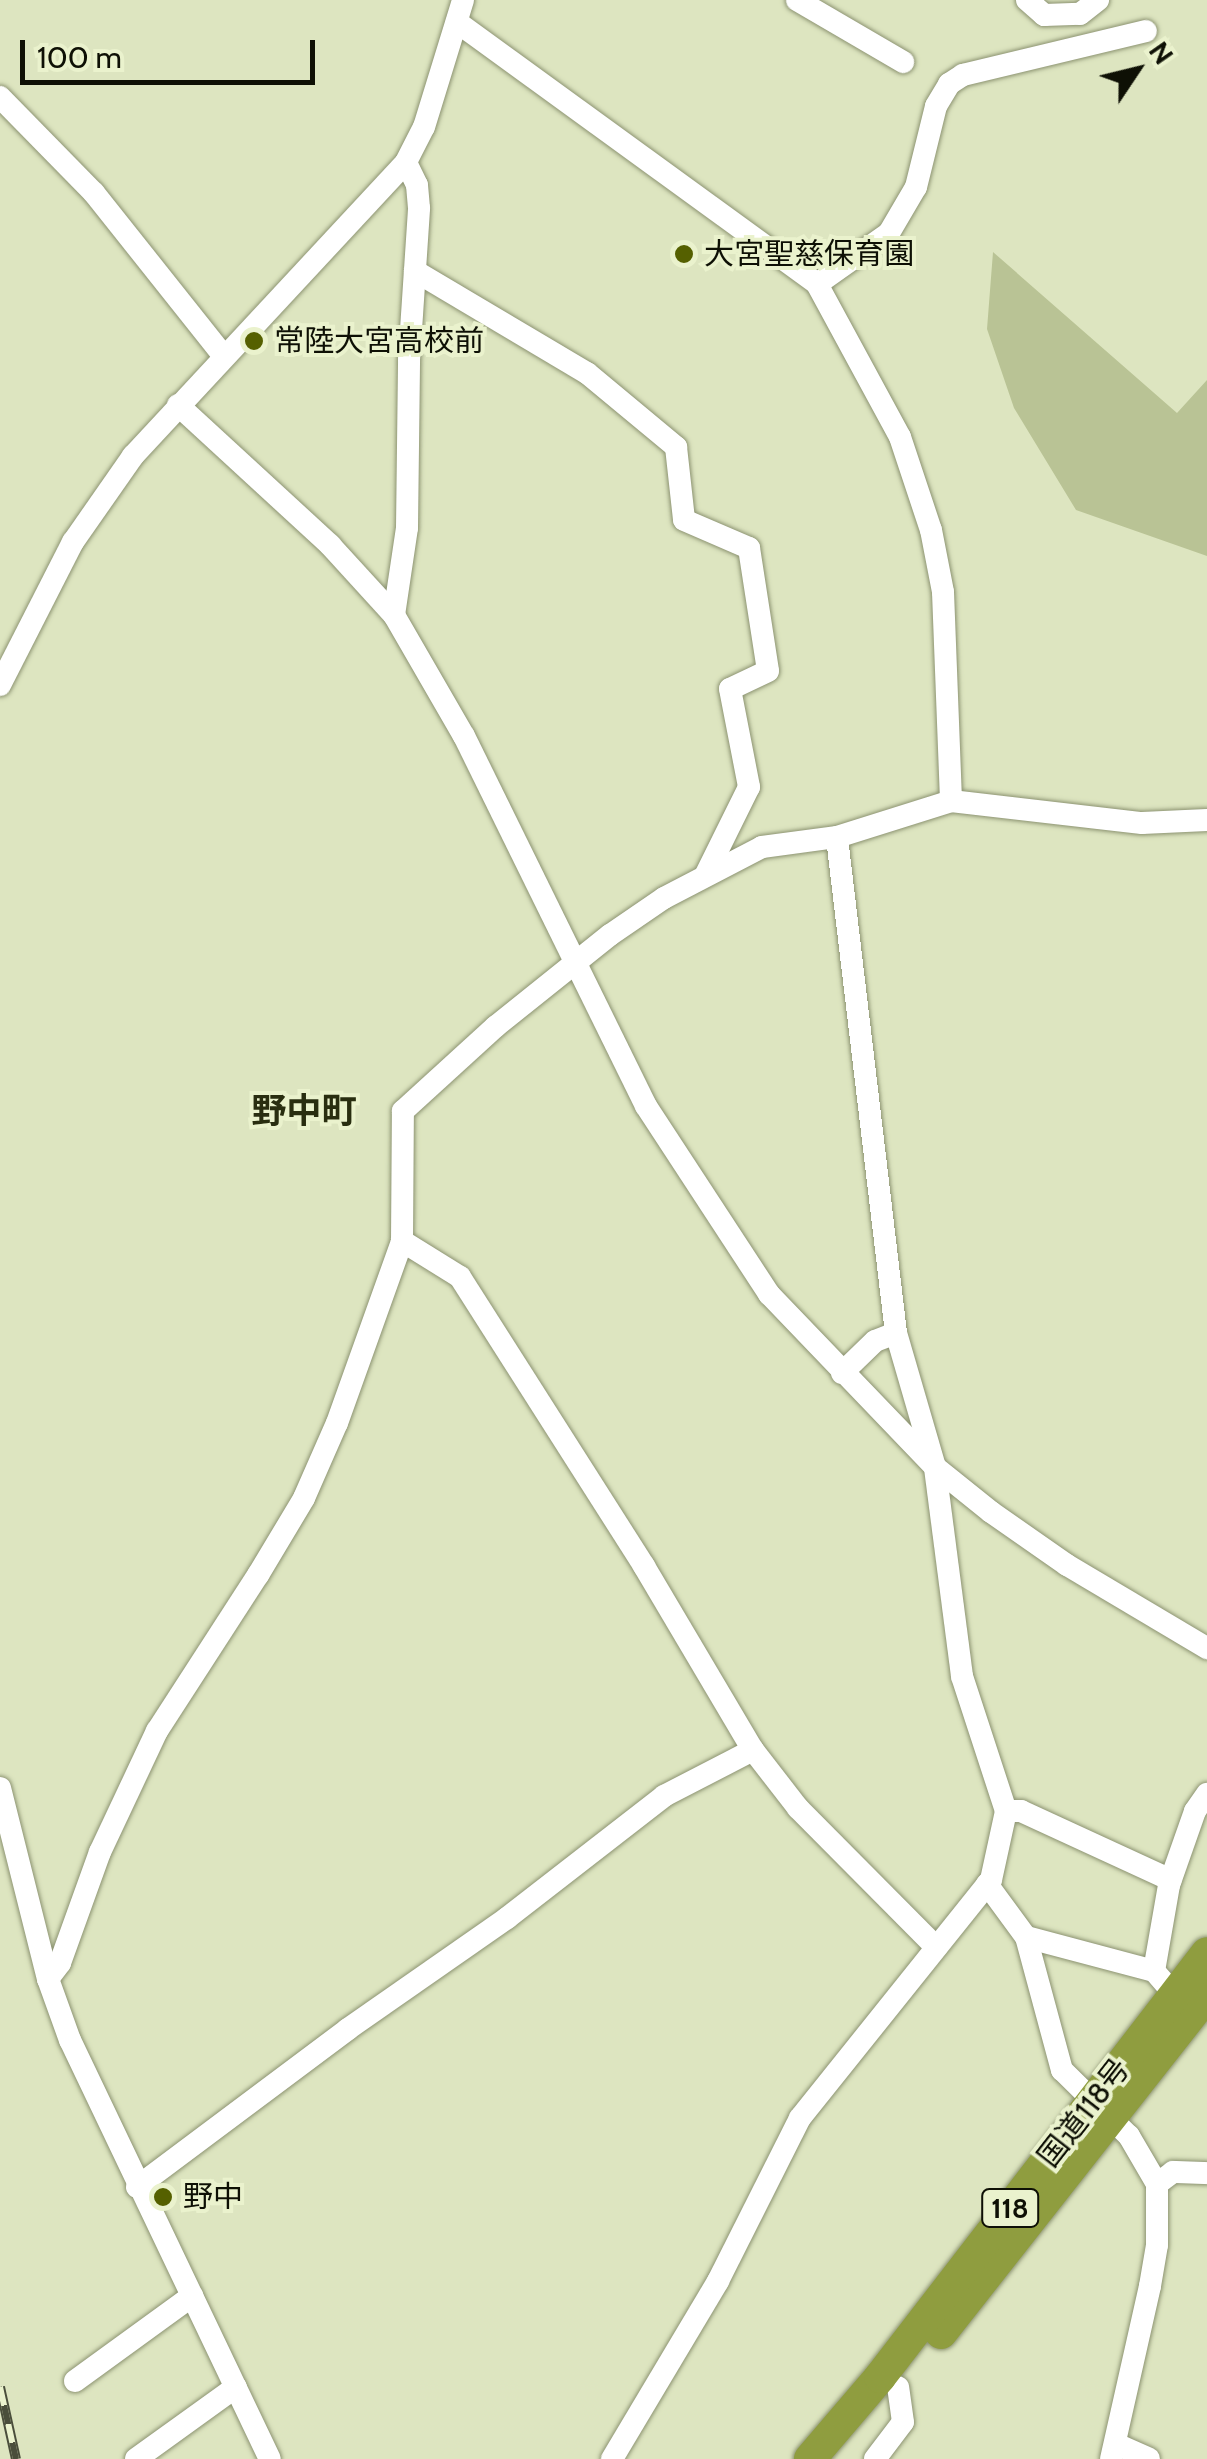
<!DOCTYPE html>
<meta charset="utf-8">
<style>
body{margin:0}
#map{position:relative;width:1207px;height:2459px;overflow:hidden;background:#dde5c0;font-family:Cabin,"Noto Sans JP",sans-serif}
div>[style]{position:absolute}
.green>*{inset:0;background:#b9c395}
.roads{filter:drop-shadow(0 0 2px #8c9371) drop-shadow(0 0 2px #8c9371)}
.minor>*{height:22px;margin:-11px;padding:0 11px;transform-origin:11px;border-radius:11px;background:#fff}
.highway>*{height:32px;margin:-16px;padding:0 16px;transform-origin:16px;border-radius:16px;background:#8f9d3f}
.rail>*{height:10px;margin-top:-5px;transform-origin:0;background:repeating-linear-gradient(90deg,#eaf2cd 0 19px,#4a4e3b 0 38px);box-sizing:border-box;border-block:2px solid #4a4e3b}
.dots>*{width:28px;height:28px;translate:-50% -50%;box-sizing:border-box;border:5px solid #eaf2cd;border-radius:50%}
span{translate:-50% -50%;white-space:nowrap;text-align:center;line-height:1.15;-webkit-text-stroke:8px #eaf2cd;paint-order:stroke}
.shield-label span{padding:2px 8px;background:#eaf2cd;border:2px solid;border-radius:8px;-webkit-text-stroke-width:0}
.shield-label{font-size:28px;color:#0e1005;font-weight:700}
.poi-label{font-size:30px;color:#0e1005}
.left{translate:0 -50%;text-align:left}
.street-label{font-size:30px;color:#0e1005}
.quarter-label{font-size:35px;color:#292e10;font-weight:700}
.north{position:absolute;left:1087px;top:20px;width:100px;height:100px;-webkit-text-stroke:8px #eaf2cd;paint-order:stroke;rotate:55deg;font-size:28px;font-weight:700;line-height:40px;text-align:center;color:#0e1005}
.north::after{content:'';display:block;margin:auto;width:35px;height:45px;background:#0e1005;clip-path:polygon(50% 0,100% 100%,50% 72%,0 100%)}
.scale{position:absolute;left:20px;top:40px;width:295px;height:45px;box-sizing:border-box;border:5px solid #0e1005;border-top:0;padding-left:12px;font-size:30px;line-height:35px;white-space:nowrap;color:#0e1005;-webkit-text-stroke:8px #eaf2cd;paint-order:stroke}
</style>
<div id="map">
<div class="green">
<i style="clip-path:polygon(993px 252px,1177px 413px,1207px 380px,1207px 556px,1076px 510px,1014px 408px,987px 329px)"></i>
</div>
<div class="roads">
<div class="minor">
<i style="left:797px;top:0;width:123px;rotate:30.3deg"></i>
<i style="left:1027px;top:0;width:23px;rotate:41deg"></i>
<i style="left:1044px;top:15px;width:36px;rotate:-2deg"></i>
<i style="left:1080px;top:14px;width:23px;rotate:-38deg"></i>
<i style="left:457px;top:22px;width:445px;rotate:36deg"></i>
<i style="left:817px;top:284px;width:174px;rotate:61.5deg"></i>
<i style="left:900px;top:437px;width:98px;rotate:71.6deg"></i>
<i style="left:931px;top:530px;width:63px;rotate:79deg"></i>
<i style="left:943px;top:592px;width:209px;rotate:87.8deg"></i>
<i style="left:0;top:97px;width:134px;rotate:45.6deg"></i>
<i style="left:94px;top:193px;width:207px;rotate:51.5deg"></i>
<i style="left:415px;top:271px;width:200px;rotate:30.7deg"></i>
<i style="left:587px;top:373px;width:116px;rotate:39.7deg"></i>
<i style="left:676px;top:447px;width:73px;rotate:83.7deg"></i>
<i style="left:684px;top:520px;width:71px;rotate:23.3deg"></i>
<i style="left:749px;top:548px;width:124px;rotate:81.2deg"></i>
<i style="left:768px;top:671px;width:42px;rotate:154.7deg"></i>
<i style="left:730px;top:689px;width:100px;rotate:79deg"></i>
<i style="left:749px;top:787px;width:97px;rotate:116.3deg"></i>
<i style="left:817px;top:284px;width:88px;rotate:-35.3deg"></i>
<i style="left:889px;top:233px;width:53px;rotate:-59.6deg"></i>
<i style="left:916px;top:187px;width:83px;rotate:-76.1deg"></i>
<i style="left:936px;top:106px;width:26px;rotate:-59deg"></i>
<i style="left:949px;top:84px;width:17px;rotate:-33deg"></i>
<i style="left:963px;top:75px;width:188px;rotate:-13.5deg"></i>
<i style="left:178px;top:405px;width:207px;rotate:42.6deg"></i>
<i style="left:330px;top:545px;width:95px;rotate:47.6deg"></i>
<i style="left:394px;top:615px;width:140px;rotate:60deg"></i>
<i style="left:464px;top:736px;width:412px;rotate:63.8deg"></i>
<i style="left:646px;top:1106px;width:225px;rotate:56.8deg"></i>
<i style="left:769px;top:1294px;width:240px;rotate:46.2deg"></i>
<i style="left:935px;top:1467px;width:72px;rotate:38.8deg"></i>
<i style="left:991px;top:1512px;width:93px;rotate:34.9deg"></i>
<i style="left:1067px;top:1565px;width:163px;rotate:30.7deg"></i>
<i style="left:394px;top:615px;width:88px;rotate:-81.5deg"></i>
<i style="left:407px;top:528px;width:168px;rotate:-89.3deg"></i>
<i style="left:409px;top:360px;width:152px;rotate:-86.2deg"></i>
<i style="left:419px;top:208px;width:23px;rotate:-95deg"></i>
<i style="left:417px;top:185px;width:25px;rotate:-116deg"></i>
<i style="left:0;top:685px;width:161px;rotate:-63deg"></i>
<i style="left:73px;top:542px;width:105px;rotate:-55.1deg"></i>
<i style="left:133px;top:456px;width:401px;rotate:-47.1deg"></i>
<i style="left:406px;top:162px;width:39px;rotate:-63deg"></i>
<i style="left:424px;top:127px;width:133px;rotate:-72.9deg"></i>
<i style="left:402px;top:1241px;width:68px;rotate:31.8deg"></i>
<i style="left:460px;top:1277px;width:343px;rotate:57.5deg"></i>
<i style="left:644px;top:1566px;width:214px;rotate:59.4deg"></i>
<i style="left:753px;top:1750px;width:73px;rotate:52.2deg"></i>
<i style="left:798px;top:1808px;width:196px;rotate:45.2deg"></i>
<i style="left:842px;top:1373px;width:46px;rotate:-44.1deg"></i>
<i style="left:875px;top:1341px;width:22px;rotate:-21deg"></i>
<i style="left:0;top:1788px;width:197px;rotate:75.9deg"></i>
<i style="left:48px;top:1979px;width:65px;rotate:70.2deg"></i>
<i style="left:70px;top:2040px;width:464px;rotate:64.5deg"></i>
<i style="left:1006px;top:1811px;width:15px"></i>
<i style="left:1021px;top:1811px;width:165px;rotate:24.7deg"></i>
<i style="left:987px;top:1884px;width:66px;rotate:53.7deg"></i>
<i style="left:1026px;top:1937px;width:138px;rotate:74.9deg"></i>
<i style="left:1062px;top:2070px;width:94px;rotate:44.6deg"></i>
<i style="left:1129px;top:2136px;width:56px;rotate:59.7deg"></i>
<i style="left:1157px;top:2184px;width:61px;rotate:90deg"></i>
<i style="left:1157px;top:2245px;width:42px;rotate:99.7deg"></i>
<i style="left:1150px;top:2286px;width:177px;rotate:102.7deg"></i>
<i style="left:1026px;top:1937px;width:132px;rotate:14.9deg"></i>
<i style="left:48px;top:1979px;width:20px;rotate:-53deg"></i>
<i style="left:60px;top:1963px;width:118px;rotate:-70.2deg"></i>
<i style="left:100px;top:1852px;width:134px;rotate:-64.8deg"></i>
<i style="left:157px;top:1731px;width:186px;rotate:-57.1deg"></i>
<i style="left:258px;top:1575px;width:90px;rotate:-59.1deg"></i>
<i style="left:304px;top:1498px;width:82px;rotate:-66.3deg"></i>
<i style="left:337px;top:1423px;width:193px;rotate:-70.3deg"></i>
<i style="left:402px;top:1241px;width:130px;rotate:-89.6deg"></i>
<i style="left:403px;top:1111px;width:125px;rotate:-42.4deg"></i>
<i style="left:495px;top:1027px;width:147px;rotate:-38.7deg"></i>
<i style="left:610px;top:935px;width:65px;rotate:-34.4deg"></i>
<i style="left:664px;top:898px;width:110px;rotate:-27.5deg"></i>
<i style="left:762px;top:847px;width:76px;rotate:-7.6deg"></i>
<i style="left:837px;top:837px;width:120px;rotate:-17.5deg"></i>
<i style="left:951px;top:801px;width:192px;rotate:6.6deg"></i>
<i style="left:1142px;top:823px;width:65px;rotate:-2.6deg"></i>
<i style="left:1175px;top:1995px;width:32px;rotate:-131deg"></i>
<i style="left:1154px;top:1971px;width:87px;rotate:-80.1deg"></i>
<i style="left:1169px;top:1885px;width:78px;rotate:-70.6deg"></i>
<i style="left:1195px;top:1811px;width:21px;rotate:-55deg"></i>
<i style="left:1157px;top:2184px;width:20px;rotate:-37deg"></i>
<i style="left:1173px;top:2172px;width:34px;rotate:2deg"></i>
<i style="left:137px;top:2187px;width:264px;rotate:-36.8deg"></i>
<i style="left:348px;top:2029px;width:194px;rotate:-34.9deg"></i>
<i style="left:507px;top:1918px;width:199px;rotate:-37.8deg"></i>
<i style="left:664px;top:1796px;width:100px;rotate:-27.3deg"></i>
<i style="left:75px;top:2381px;width:145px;rotate:-36deg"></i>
<i style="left:1116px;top:2444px;width:36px;rotate:24deg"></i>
<i style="left:136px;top:2459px;width:123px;rotate:-35.8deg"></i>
<i style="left:612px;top:2459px;width:207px;rotate:-59.2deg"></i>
<i style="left:718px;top:2281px;width:182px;rotate:-63.3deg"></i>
<i style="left:800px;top:2118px;width:305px;rotate:-51.3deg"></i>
<i style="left:991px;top:1880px;width:71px;rotate:-77.7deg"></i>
<i style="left:1006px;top:1811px;width:142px;rotate:-108.1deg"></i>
<i style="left:962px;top:1676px;width:211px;rotate:-97.4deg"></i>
<i style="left:935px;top:1467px;width:140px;rotate:-106.2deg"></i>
<i style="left:896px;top:1333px;width:499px;rotate:-96.8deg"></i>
<i style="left:875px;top:2459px;width:46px;rotate:-52.9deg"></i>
<i style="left:903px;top:2422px;width:35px;rotate:-98deg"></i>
</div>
<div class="highway">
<i style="left:941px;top:2333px;width:430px;rotate:-51.8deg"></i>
<i style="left:810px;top:2459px;width:108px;rotate:-49.5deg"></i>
<i style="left:880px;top:2377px;width:535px;rotate:-52.36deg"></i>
</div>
</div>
<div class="rail">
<i style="left:0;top:2387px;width:74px;rotate:77.5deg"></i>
</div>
<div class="dots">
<i style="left:684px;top:254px;background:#556000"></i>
<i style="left:254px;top:341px;background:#556000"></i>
<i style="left:163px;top:2197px;background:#556000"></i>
</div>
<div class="shield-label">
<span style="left:1010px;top:2208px">118</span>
</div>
<div class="poi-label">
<span class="left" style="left:704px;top:254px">大宮聖慈保育園</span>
<span class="left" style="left:274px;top:341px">常陸大宮高校前</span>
<span class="left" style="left:183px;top:2197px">野中</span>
</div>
<div class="street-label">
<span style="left:1084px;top:2113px;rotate:-52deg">国道118号</span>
</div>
<div class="quarter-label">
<span style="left:304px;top:1111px">野中町</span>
</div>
<div class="north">N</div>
<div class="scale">100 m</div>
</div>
